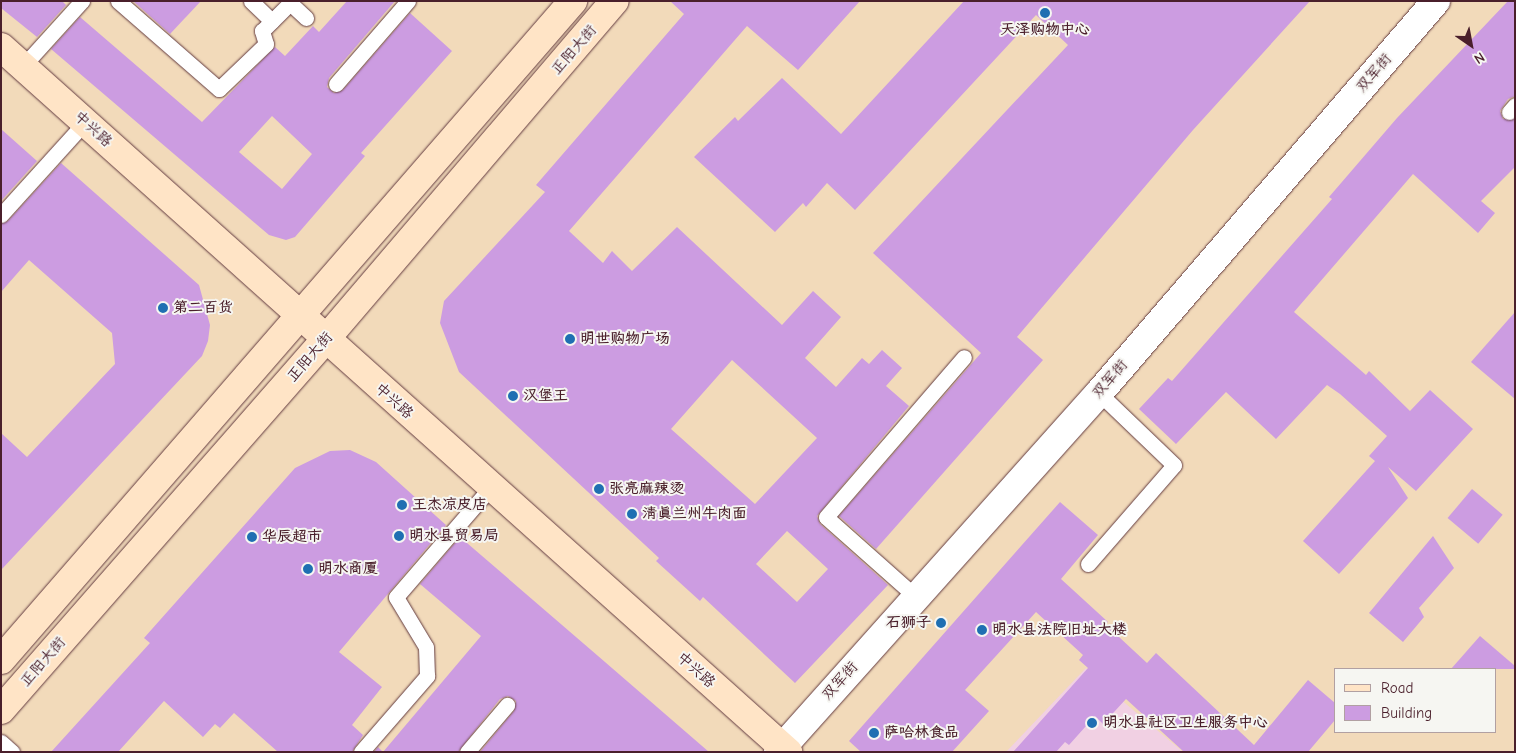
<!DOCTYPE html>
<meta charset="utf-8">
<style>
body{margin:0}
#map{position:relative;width:1516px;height:753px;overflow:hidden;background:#f2daba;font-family:"Comic Neue","LXGW WenKai TC",sans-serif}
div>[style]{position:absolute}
.built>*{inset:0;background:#f1d0e3}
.building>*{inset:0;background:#cc9ce1;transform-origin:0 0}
.roads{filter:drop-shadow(0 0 1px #633b40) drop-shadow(0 0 1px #633b40)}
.service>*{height:15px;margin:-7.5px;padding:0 7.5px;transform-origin:7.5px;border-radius:7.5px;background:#fff}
.tertiary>*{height:28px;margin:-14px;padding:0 14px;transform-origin:14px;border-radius:14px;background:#fff}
.secondary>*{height:28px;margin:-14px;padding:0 14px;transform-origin:14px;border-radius:14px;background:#ffe4c6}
.dots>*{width:14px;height:14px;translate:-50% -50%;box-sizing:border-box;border:2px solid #f6f6f2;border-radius:50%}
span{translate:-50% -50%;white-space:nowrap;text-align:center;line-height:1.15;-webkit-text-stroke:4px #f6f6f2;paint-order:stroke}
.poi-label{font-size:15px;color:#4a1f2b;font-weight:700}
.left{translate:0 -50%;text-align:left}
.right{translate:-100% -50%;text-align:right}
.street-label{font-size:15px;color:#4a1f2b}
.frame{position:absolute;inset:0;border:2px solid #4a1f2b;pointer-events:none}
.legend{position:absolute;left:1334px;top:668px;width:162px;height:65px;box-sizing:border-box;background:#f6f6f2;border:1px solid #b1a0a2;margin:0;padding:6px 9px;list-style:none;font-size:15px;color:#4a1f2b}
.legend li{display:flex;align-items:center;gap:10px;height:25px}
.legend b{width:25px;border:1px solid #b1a0a2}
.north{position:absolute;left:1446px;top:20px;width:50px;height:50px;-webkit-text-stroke:4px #f6f6f2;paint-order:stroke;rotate:147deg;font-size:14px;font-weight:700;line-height:20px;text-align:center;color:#4a1f2b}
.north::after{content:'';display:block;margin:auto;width:18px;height:22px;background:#4a1f2b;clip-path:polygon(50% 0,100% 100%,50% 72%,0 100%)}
</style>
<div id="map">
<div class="built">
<i style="clip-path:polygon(1086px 668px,1113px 693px,1183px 752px,1006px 752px)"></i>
</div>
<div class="building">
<i style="clip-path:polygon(1px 1px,62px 1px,66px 5px,37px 37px,1px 8px)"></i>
<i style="clip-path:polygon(133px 1px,201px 1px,170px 34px)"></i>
<i style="clip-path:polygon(evenodd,347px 1px,395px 1px,329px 78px,327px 87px,334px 93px,343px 90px,410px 13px,452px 51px,361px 153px,365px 156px,295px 237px,286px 240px,269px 235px,51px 49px,80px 17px,202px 122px,275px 47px,285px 56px,313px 26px,319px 32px,347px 1px,272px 116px,312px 154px,282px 189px,239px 152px,272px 116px)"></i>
<i style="clip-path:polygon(evenodd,670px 1px,860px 1px,798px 70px,747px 26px,569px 231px,603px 263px,612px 251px,632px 271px,677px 227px,782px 325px,813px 291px,841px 317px,805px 358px,836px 387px,862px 358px,869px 364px,882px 350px,902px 368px,886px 386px,909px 406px,817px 516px,820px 524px,888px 585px,795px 683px,703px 597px,700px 601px,656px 561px,659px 558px,459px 372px,440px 323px,444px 301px,545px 192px,536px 185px,684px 14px,670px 1px,732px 360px,817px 438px,755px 504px,671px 429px,732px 360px,670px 1px,787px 531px,828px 569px,797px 602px,756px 564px,787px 531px)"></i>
<i style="clip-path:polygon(964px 1px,1310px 1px,1193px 130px,1017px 337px,1043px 360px,876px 549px,839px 516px,981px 353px,873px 253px,1068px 45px,1036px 15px,855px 210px,827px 183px,806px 207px,803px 203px,775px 232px,694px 157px,735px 117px,738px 121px,782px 78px,841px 134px)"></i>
<i style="clip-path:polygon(1508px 1px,1515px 1px,1515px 96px,1508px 99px,1500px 111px,1503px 119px,1515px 119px,1515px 167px,1481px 201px,1495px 213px,1478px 233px,1413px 174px,1294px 312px,1366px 375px,1369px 371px,1410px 411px,1430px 390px,1473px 429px,1416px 491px,1388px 467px,1408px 498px,1339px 574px,1303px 541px,1375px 461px,1369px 456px,1387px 436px,1340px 394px,1327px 385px,1276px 439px,1226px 392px,1176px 444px,1139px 409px,1168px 378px,1172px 381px,1332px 199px,1329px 197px,1397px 118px)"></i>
<i style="clip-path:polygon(1px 129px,37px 161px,1px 201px)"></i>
<i style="clip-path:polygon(61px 163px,199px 285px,210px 325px,208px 341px,202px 356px,1px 570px,1px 433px,27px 457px,115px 364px,112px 333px,29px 260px,1px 292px,1px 224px,8px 221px)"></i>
<i style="clip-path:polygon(1515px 312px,1515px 399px,1471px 362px)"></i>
<i style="clip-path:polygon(350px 450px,376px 462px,446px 525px,339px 652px,382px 687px,352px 725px,363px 735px,352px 752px,278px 752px,234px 713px,220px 728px,215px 724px,203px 737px,164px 701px,118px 752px,51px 752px,150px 643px,144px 638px,295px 468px,330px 451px)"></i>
<i style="left:1472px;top:489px;width:40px;height:38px;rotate:40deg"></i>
<i style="clip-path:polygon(1060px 502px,1098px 535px,1061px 579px,1108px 622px,1105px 624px,1147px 663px,1156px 653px,1254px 745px,1308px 680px,1335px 703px,1335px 720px,1308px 752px,1184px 752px,1126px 699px,1103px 724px,1095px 716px,1069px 745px,1065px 742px,1056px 752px,1013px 752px,1088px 668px,1079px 660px,1083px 655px,1036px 612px,965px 690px,989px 711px,952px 752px,861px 752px,849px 741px)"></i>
<i style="clip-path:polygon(1433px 536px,1454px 568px,1419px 608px,1424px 617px,1403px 642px,1369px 613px)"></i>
<i style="clip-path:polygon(460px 537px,605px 662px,709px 752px,480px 752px,514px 711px,516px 701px,508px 696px,500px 699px,458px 752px,374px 752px,378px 747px,383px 752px,481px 636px,420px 584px)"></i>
<i style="clip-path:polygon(1480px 636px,1515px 666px,1515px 669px,1451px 669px)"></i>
</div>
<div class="roads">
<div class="service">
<i style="left:118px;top:1px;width:134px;rotate:41.1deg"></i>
<i style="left:219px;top:89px;width:65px;rotate:-43.8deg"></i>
<i style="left:266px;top:44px;width:14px;rotate:-107deg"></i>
<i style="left:262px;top:31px;width:40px;rotate:-45deg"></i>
<i style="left:290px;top:3px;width:22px;rotate:43deg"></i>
<i style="left:251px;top:1px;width:29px;rotate:44deg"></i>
<i style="left:23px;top:66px;width:88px;rotate:-47.8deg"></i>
<i style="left:336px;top:84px;width:110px;rotate:-49.1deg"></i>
<i style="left:1509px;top:112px;width:9px;rotate:-49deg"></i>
<i style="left:1px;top:215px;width:125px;rotate:-47.9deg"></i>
<i style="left:1088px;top:564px;width:131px;rotate:-49deg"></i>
<i style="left:1174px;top:465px;width:104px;rotate:-136.2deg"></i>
<i style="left:916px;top:597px;width:120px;rotate:-138.4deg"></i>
<i style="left:826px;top:517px;width:211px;rotate:-49.2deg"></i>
<i style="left:1px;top:742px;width:15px;rotate:42deg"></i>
<i style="left:361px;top:752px;width:101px;rotate:-49deg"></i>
<i style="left:427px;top:676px;width:29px;rotate:-92deg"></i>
<i style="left:426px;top:647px;width:58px;rotate:-121deg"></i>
<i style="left:396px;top:597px;width:145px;rotate:-49.2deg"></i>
<i style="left:467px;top:752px;width:62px;rotate:-49.6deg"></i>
</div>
<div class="tertiary">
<i style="left:778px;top:752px;width:482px;rotate:-48.2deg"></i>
<i style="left:1099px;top:393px;width:517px;rotate:-49.31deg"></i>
</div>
<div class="secondary">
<i style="left:1px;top:47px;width:1057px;rotate:41.85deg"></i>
<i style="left:1px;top:660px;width:873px;rotate:-49.04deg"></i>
<i style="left:1px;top:710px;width:492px;rotate:-48.8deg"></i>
<i style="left:325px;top:340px;width:446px;rotate:-49.5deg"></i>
</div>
</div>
<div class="dots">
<i style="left:1045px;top:13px;background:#1f6fb2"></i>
<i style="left:163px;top:308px;background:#1f6fb2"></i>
<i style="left:570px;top:339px;background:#1f6fb2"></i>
<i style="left:513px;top:396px;background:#1f6fb2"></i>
<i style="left:599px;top:489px;background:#1f6fb2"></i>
<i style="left:402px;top:505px;background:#1f6fb2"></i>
<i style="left:632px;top:514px;background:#1f6fb2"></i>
<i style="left:399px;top:536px;background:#1f6fb2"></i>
<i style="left:252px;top:537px;background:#1f6fb2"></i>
<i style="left:308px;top:569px;background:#1f6fb2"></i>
<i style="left:941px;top:623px;background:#1f6fb2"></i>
<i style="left:982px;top:630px;background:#1f6fb2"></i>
<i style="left:1092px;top:723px;background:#1f6fb2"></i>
<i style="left:874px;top:733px;background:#1f6fb2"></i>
</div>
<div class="poi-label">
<span style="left:1045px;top:30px">天泽购物中心</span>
<span class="left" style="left:173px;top:308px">第二百货</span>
<span class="left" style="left:580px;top:339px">明世购物广场</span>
<span class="left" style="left:523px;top:396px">汉堡王</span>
<span class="left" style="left:609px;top:489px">张亮麻辣烫</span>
<span class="left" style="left:412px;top:505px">王杰凉皮店</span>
<span class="left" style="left:642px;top:514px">清真兰州牛肉面</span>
<span class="left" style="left:409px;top:536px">明水县贸易局</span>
<span class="left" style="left:262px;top:537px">华辰超市</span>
<span class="left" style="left:318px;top:569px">明水商厦</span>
<span class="right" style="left:931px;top:623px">石狮子</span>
<span class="left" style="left:992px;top:630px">明水县法院旧址大楼</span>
<span class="left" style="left:1103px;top:723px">明水县社区卫生服务中心</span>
<span class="left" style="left:884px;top:733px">萨哈林食品</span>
</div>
<div class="street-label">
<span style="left:574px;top:50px;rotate:-49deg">正阳大街</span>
<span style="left:1374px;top:73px;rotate:-49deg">双军街</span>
<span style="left:93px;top:129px;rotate:42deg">中兴路</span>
<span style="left:310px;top:357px;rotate:-49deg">正阳大街</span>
<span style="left:1110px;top:379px;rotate:-49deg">双军街</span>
<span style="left:394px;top:401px;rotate:42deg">中兴路</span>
<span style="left:43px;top:662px;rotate:-49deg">正阳大街</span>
<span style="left:696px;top:670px;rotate:42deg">中兴路</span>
<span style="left:840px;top:681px;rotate:-48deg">双军街</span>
</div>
<div class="frame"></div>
<ul class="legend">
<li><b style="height:6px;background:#ffe4c6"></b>Road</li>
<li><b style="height:14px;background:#cc9ce1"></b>Building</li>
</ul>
<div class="north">N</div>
</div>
